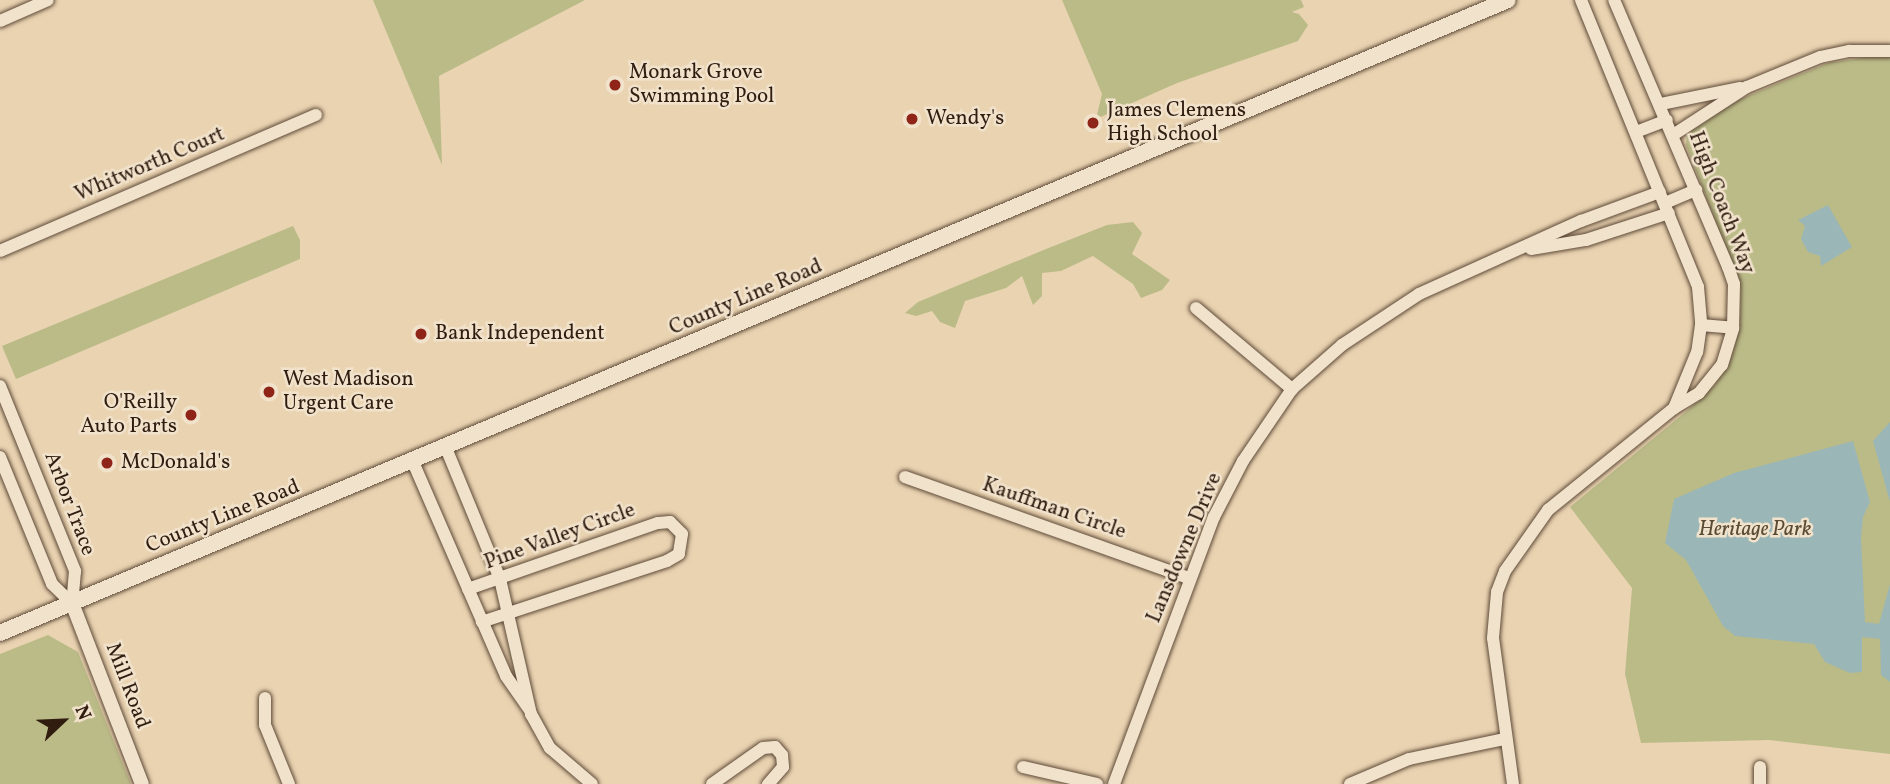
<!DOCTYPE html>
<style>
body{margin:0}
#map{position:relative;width:1890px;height:784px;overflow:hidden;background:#ead3b1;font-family:Vollkorn,serif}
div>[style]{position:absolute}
.green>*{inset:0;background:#bb8}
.water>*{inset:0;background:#9bb6b6}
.roads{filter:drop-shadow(0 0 2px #5e4a38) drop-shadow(0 0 2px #5e4a38)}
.minor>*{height:12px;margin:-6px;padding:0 6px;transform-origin:6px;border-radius:6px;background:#f1e2cc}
.tertiary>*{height:14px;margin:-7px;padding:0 7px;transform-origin:7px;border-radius:7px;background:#f1e2cc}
.secondary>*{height:16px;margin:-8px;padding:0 8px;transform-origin:8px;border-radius:8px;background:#f1e2cc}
.dots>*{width:19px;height:19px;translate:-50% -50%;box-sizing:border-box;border:4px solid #f1e2cc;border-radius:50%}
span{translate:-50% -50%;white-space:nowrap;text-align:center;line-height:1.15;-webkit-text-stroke:5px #f1e2cc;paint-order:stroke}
.poi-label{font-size:21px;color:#301d10}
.left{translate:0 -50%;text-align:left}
.right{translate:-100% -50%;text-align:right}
.street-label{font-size:21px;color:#301d10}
.park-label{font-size:21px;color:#5a4c34;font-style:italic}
.north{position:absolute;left:28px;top:686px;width:70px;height:70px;-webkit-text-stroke:5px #f1e2cc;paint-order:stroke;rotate:67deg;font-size:19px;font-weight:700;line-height:28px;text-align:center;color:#301d10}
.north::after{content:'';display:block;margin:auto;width:24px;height:32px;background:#301d10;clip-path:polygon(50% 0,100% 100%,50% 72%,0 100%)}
</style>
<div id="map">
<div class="green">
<i style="clip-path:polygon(373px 0,585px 0,439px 76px,442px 165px)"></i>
<i style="clip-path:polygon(1062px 0,1301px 0,1304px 7px,1292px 12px,1299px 14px,1308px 25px,1298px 41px,1177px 83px,1096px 119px,1102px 94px)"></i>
<i style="clip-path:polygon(1867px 57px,1890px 57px,1890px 754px,1769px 740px,1641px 743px,1625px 674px,1632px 588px,1570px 507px,1688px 410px,1714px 386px,1729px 363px,1740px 324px,1741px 287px,1686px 145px,1687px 134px,1738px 100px,1828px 63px)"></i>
<i style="clip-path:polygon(1133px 222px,1142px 233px,1132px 254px,1170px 280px,1162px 290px,1141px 298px,1133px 284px,1093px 256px,1061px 271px,1042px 273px,1042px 296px,1033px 305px,1022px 276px,1006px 288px,965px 301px,955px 328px,940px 322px,932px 311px,916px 316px,905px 313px,918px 302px,1046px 249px,1107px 225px)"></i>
<i style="clip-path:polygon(293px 226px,300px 240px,300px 259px,16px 379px,2px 346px)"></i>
<i style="clip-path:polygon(48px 635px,78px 652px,131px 784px,0 784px,0 654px)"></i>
</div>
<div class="water">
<i style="clip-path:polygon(1828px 205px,1852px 247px,1821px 266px,1820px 256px,1808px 252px,1801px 239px,1805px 226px,1798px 220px)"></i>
<i style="clip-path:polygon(1890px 422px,1890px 502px,1873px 441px)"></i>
<i style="clip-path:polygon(1853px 441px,1870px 502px,1863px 517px,1861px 537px,1865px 622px,1879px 624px,1890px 584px,1890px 682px,1881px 675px,1880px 639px,1862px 637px,1862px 672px,1850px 673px,1825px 662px,1814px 644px,1735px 636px,1723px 626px,1686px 560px,1665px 543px,1674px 499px,1734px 473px)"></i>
</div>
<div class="roads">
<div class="minor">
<i style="left:1581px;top:0;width:310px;rotate:67.8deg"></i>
<i style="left:1698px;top:287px;width:38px;rotate:85deg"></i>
<i style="left:1701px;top:325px;width:27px;rotate:98deg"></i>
<i style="left:1697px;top:352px;width:61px;rotate:112.3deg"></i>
<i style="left:0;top:21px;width:52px;rotate:-23.6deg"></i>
<i style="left:1661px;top:104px;width:81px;rotate:-11.4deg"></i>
<i style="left:1636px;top:132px;width:33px;rotate:-21deg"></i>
<i style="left:1673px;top:135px;width:88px;rotate:-33deg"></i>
<i style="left:1747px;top:87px;width:79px;rotate:-22.3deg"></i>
<i style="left:1820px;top:57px;width:30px;rotate:-12deg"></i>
<i style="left:1849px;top:51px;width:41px"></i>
<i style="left:1665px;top:203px;width:34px;rotate:-23deg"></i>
<i style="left:1531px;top:249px;width:56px;rotate:-9.3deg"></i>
<i style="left:1586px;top:240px;width:87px;rotate:-18deg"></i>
<i style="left:0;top:251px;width:344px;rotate:-23.3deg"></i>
<i style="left:1196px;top:308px;width:126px;rotate:40.2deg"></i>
<i style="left:1701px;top:325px;width:32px;rotate:5deg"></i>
<i style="left:0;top:386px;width:200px;rotate:67.9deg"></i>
<i style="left:75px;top:571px;width:32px;rotate:95deg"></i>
<i style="left:446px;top:448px;width:142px;rotate:67.6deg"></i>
<i style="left:500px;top:579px;width:139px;rotate:77.1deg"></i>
<i style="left:531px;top:714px;width:39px;rotate:61deg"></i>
<i style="left:550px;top:748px;width:55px;rotate:40.6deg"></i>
<i style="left:0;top:457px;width:137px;rotate:67.7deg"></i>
<i style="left:52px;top:584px;width:28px;rotate:44deg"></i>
<i style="left:413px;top:462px;width:233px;rotate:66.5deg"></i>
<i style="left:506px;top:676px;width:39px;rotate:55deg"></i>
<i style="left:905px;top:477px;width:301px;rotate:19.6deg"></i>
<i style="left:468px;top:589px;width:201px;rotate:-19.2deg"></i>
<i style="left:658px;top:523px;width:12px;rotate:-5deg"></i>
<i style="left:670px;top:522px;width:17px;rotate:45deg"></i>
<i style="left:682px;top:534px;width:20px;rotate:99deg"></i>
<i style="left:679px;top:554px;width:14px;rotate:150deg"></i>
<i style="left:667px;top:561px;width:195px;rotate:161.8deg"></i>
<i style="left:265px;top:698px;width:27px;rotate:90deg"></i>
<i style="left:265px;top:725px;width:64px;rotate:67.9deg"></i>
<i style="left:1023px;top:767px;width:76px;rotate:12.9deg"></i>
<i style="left:712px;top:784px;width:62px;rotate:-35.2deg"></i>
<i style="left:763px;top:748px;width:12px;rotate:-5deg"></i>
<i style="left:775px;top:747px;width:11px;rotate:49deg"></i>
<i style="left:782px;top:755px;width:12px;rotate:85deg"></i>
<i style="left:783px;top:767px;width:23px;rotate:131deg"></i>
<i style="left:1114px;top:784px;width:285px;rotate:-69.5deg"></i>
<i style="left:1214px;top:517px;width:63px;rotate:-62.6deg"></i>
<i style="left:1243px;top:461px;width:87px;rotate:-55.8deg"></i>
<i style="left:1292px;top:389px;width:67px;rotate:-41.3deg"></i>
<i style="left:1342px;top:345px;width:92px;rotate:-33.5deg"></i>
<i style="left:1419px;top:294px;width:178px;rotate:-24.3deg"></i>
<i style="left:1581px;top:221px;width:84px;rotate:-20.2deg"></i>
<i style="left:1350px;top:784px;width:64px;rotate:-23deg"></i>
<i style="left:1409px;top:759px;width:98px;rotate:-11.8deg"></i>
<i style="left:1513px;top:784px;width:147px;rotate:-97.8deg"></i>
<i style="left:1493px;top:638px;width:46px;rotate:-85deg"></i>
<i style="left:1497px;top:592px;width:22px;rotate:-69deg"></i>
<i style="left:1505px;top:571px;width:75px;rotate:-54.8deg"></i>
<i style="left:1548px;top:510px;width:162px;rotate:-39deg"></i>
<i style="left:1674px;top:408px;width:29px;rotate:-31deg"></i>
<i style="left:1699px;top:393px;width:36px;rotate:-51deg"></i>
<i style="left:1722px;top:365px;width:39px;rotate:-73deg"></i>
<i style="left:1733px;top:328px;width:44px;rotate:-88.7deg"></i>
<i style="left:1734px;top:284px;width:18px;rotate:-109deg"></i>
<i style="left:1728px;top:267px;width:290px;rotate:-113.1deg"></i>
<i style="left:1760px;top:784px;width:17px;rotate:-90deg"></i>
</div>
<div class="tertiary">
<i style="left:72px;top:603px;width:194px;rotate:68.9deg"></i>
</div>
<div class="secondary">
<i style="left:0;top:633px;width:1635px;rotate:-22.77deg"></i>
</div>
</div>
<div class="dots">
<i style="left:615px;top:85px;background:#8f2418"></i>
<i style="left:912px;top:119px;background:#8f2418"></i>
<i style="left:1093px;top:123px;background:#8f2418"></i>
<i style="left:421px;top:334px;background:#8f2418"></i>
<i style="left:269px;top:392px;background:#8f2418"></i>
<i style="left:191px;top:415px;background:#8f2418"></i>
<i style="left:107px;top:463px;background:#8f2418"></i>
</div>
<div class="poi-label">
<span class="left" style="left:629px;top:85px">Monark Grove<br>Swimming Pool</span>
<span class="left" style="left:1107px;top:123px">James Clemens<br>High School</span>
<span class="left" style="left:926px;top:119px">Wendy's</span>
<span class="left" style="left:435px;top:334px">Bank Independent</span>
<span class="left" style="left:283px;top:392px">West Madison<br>Urgent Care</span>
<span class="right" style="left:177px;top:415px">O'Reilly<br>Auto Parts</span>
<span class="left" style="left:121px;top:463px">McDonald's</span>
</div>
<div class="street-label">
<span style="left:150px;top:165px;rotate:-23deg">Whitworth Court</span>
<span style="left:1721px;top:203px;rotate:69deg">High Coach Way</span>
<span style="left:746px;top:298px;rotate:-23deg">County Line Road</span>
<span style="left:69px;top:504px;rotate:69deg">Arbor Trace</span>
<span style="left:1054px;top:509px;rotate:19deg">Kauffman Circle</span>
<span style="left:223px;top:517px;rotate:-22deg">County Line Road</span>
<span style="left:560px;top:537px;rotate:-20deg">Pine Valley Circle</span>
<span style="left:1185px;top:548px;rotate:-67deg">Lansdowne Drive</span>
<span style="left:127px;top:686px;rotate:69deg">Mill Road</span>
</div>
<div class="park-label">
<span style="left:1755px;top:530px">Heritage Park</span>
</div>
<div class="north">N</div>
</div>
